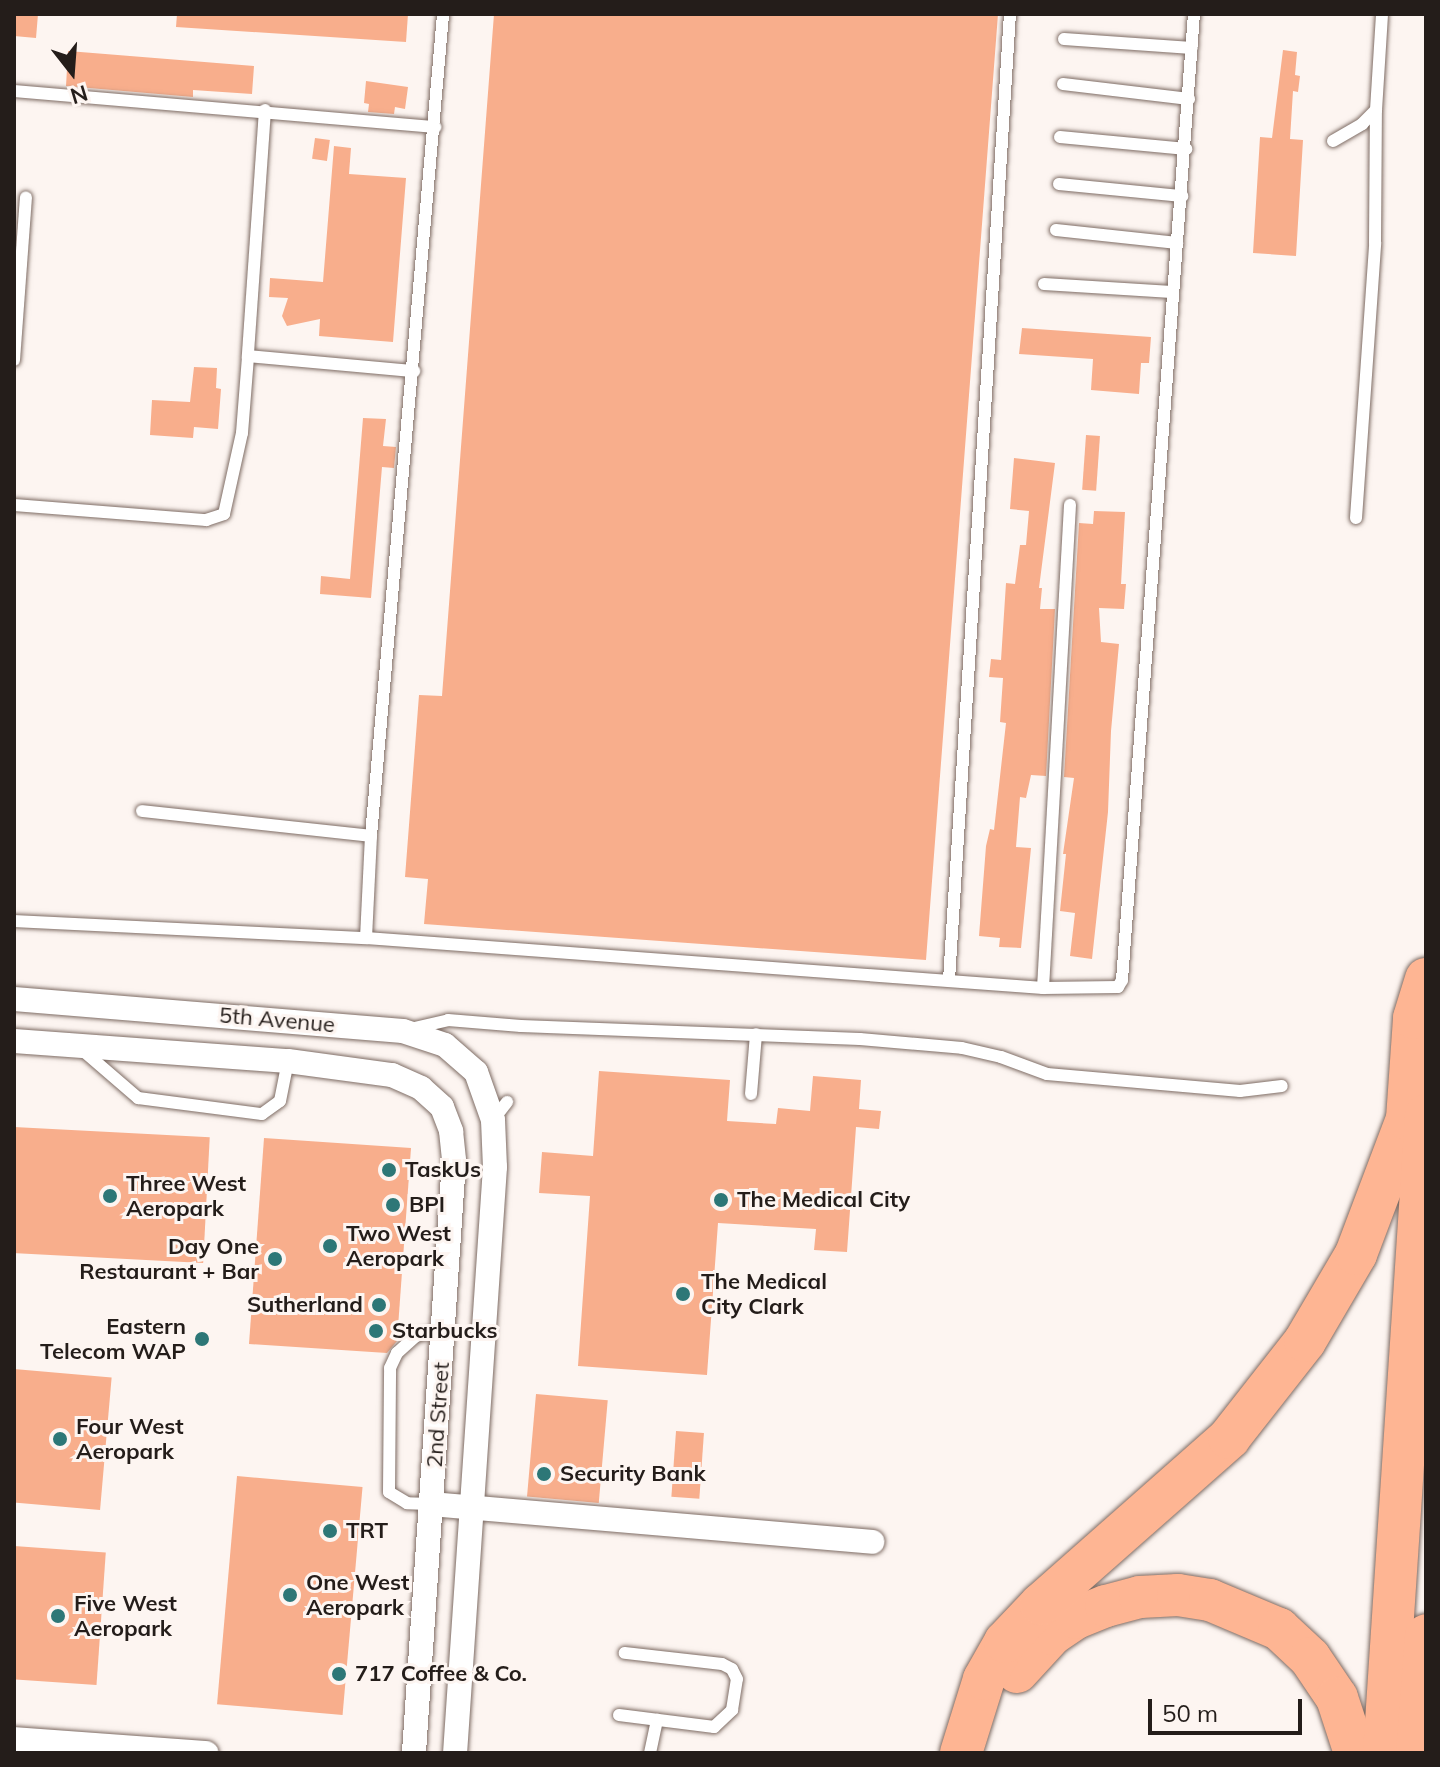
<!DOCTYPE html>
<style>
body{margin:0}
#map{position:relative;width:1440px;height:1767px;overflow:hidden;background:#fdf5f1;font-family:Mulish,sans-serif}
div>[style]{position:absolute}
.building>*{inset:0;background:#f8ae8c;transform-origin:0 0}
.roads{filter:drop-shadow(0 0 2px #7e6c64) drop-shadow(0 0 2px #7e6c64)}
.service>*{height:12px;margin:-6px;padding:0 6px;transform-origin:6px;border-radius:6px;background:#fff}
.minor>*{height:24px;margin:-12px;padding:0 12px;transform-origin:12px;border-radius:12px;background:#fff}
.motorway>*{height:42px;margin:-21px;padding:0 21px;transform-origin:21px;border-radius:21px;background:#feb593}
.dots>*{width:22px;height:22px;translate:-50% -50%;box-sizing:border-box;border:4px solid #fdf5f1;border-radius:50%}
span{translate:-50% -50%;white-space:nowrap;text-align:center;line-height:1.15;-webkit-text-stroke:6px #fdf5f1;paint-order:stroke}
.street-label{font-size:22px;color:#241d1a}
.poi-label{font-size:22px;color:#241d1a;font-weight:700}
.left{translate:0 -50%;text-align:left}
.right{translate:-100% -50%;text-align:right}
.frame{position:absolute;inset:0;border:16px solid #241d1a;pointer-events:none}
.north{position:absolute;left:32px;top:32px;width:80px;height:80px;-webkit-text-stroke:6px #fdf5f1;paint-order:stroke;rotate:163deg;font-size:22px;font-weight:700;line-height:32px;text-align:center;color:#241d1a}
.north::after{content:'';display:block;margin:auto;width:28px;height:36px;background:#241d1a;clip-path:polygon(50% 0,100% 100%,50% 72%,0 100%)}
.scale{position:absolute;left:1148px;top:1699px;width:154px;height:36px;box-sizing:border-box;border:4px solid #241d1a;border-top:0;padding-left:10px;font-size:24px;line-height:28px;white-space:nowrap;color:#241d1a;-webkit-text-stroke:6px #fdf5f1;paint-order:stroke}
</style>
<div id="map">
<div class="building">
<i style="clip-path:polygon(14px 14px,38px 14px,36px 38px,14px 36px)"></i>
<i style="clip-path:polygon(177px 14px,408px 14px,406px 42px,176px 27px)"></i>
<i style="clip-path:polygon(494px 14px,998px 14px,926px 960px,424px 924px,428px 879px,405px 877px,419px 695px,442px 696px)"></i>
<i style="clip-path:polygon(1283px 50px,1297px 52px,1295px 75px,1300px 76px,1298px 92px,1293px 91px,1290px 139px,1303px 140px,1296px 256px,1253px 253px,1260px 137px,1272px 138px)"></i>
<i style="clip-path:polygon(68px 51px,254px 66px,252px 94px,193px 90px,193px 97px,66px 86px)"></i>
<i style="clip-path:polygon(366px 81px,408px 87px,405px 109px,395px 107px,394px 114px,368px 112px,369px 104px,364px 103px)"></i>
<i style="left:315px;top:138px;width:15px;height:21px;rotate:8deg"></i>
<i style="clip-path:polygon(334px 146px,351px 148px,349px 174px,406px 178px,393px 342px,319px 336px,320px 319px,287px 326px,282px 316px,288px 298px,269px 297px,270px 278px,323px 282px)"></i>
<i style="clip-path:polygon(1022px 328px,1151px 337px,1149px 363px,1141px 363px,1139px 394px,1091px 390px,1093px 359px,1019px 354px)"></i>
<i style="clip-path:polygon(194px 367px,217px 368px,216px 388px,221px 389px,218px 429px,194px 427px,193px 438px,150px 435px,152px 400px,190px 402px)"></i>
<i style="clip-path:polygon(363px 418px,386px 419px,383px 446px,396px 447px,394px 468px,382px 467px,371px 598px,320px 594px,321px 576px,350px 579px)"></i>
<i style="left:1086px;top:435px;width:14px;height:55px;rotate:4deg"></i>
<i style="clip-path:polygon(1014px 458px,1055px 463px,1039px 588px,1042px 588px,1040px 609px,1055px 609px,1046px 776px,1031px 775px,1026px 798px,1020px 797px,1016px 847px,1031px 848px,1021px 948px,999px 947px,1000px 938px,979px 936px,986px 846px,990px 829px,994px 830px,1006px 723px,1000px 722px,1003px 678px,989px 677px,991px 659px,1001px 660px,1006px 583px,1015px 584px,1020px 545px,1026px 545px,1029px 511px,1010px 509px)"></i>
<i style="clip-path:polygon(1094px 511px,1125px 512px,1121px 584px,1126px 584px,1124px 609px,1099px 608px,1101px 642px,1119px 644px,1111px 731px,1108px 812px,1092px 959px,1070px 956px,1075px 913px,1060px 911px,1066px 854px,1063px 854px,1074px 778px,1064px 777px,1079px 523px,1093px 524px)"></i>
<i style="clip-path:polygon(599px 1071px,730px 1080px,727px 1121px,776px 1124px,778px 1108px,810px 1111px,813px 1076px,861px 1080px,859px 1109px,881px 1111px,879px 1129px,856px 1127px,847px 1252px,814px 1250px,816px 1229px,718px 1223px,707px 1375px,578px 1366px,590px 1196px,539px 1193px,542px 1152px,593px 1156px)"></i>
<i style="left:14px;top:1127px;width:196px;height:126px;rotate:3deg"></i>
<i style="clip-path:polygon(264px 1138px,411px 1148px,397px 1341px,387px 1353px,249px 1344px)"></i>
<i style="left:14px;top:1369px;width:98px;height:133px;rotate:5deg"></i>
<i style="left:536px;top:1394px;width:72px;height:103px;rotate:5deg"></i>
<i style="left:676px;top:1431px;width:28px;height:66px;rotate:4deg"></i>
<i style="left:237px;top:1476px;width:126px;height:229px;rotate:5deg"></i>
<i style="left:14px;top:1546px;width:92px;height:133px;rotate:4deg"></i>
</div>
<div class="roads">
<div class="service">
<i style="left:1064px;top:39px;width:128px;rotate:4deg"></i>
<i style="left:1063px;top:84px;width:127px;rotate:6.8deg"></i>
<i style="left:14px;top:91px;width:423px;rotate:4.9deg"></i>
<i style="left:265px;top:110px;width:247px;rotate:94deg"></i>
<i style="left:248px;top:356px;width:167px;rotate:5.2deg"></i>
<i style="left:1060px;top:137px;width:127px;rotate:5.4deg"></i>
<i style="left:1333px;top:141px;width:34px;rotate:-30deg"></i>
<i style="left:1362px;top:124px;width:20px;rotate:-45deg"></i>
<i style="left:1059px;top:184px;width:124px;rotate:5.6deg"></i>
<i style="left:1056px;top:230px;width:122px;rotate:6.1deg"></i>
<i style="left:1044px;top:284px;width:128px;rotate:3.6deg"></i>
<i style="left:14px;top:360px;width:163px;rotate:-85.8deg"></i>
<i style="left:14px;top:505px;width:193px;rotate:4.5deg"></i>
<i style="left:206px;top:520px;width:19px;rotate:-18deg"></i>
<i style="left:224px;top:514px;width:83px;rotate:-77.5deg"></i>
<i style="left:242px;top:433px;width:77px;rotate:-85.5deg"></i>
<i style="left:1356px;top:518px;width:276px;rotate:-86deg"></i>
<i style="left:1375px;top:243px;width:133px;rotate:-89.6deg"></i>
<i style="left:1376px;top:110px;width:96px;rotate:-86.4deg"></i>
<i style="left:142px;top:811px;width:230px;rotate:6.2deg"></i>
<i style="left:14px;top:921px;width:352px;rotate:2.8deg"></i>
<i style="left:366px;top:938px;width:679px;rotate:4.22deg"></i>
<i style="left:1043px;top:988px;width:75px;rotate:-0.8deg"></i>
<i style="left:1118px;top:987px;width:8px;rotate:-60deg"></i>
<i style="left:1122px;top:980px;width:969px;rotate:-85.74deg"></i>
<i style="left:366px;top:938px;width:102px;rotate:-87.2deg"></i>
<i style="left:371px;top:836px;width:825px;rotate:-84.99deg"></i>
<i style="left:949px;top:980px;width:968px;rotate:-86.39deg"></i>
<i style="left:1043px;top:988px;width:484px;rotate:-86.8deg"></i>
<i style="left:410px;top:1029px;width:39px;rotate:-13deg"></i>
<i style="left:448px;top:1020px;width:73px;rotate:4.7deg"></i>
<i style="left:521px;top:1026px;width:339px;rotate:2.2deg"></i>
<i style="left:860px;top:1039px;width:102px;rotate:5deg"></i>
<i style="left:962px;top:1048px;width:40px;rotate:13deg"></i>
<i style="left:1001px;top:1057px;width:49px;rotate:20.3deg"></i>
<i style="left:1047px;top:1074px;width:194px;rotate:5deg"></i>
<i style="left:1240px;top:1091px;width:42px;rotate:-6.8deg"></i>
<i style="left:80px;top:1048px;width:77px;rotate:40.8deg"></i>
<i style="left:138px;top:1098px;width:125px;rotate:7.4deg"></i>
<i style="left:262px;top:1114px;width:22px;rotate:-36deg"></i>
<i style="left:280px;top:1101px;width:41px;rotate:-78.7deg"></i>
<i style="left:751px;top:1094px;width:60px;rotate:-85.2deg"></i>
<i style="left:493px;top:1120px;width:23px;rotate:-52deg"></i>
<i style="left:431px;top:1504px;width:24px;rotate:-178deg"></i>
<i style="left:407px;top:1503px;width:21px;rotate:-149deg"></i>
<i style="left:389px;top:1492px;width:124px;rotate:-89.5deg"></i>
<i style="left:390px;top:1368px;width:17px;rotate:-65deg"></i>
<i style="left:397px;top:1353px;width:25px;rotate:-42deg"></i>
<i style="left:416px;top:1336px;width:29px;rotate:-12deg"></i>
<i style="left:619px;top:1715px;width:96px;rotate:7.2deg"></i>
<i style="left:714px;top:1727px;width:25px;rotate:-43deg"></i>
<i style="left:732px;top:1710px;width:31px;rotate:-81deg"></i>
<i style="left:737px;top:1679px;width:11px;rotate:-117deg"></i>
<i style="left:732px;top:1669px;width:11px;rotate:-153deg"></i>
<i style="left:722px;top:1664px;width:98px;rotate:-173.5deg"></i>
<i style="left:650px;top:1753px;width:34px;rotate:-78deg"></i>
</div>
<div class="minor">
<i style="left:14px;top:999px;width:390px;rotate:4.7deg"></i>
<i style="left:403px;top:1031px;width:44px;rotate:18.4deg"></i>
<i style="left:445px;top:1045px;width:41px;rotate:41.1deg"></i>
<i style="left:476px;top:1072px;width:51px;rotate:70.5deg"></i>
<i style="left:493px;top:1120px;width:47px;rotate:87.6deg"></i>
<i style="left:495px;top:1167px;width:587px;rotate:93.9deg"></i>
<i style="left:14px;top:1041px;width:275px;rotate:4.2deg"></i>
<i style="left:288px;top:1061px;width:105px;rotate:7.7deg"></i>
<i style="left:392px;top:1075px;width:32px;rotate:24deg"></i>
<i style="left:421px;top:1088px;width:28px;rotate:42deg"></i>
<i style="left:442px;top:1107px;width:26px;rotate:69deg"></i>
<i style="left:451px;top:1131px;width:30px;rotate:84deg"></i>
<i style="left:454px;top:1161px;width:593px;rotate:93.87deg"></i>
<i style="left:431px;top:1504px;width:443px;rotate:4.9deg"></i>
<i style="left:14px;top:1739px;width:193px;rotate:4.2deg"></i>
</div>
<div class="motorway">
<i style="left:1017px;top:1672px;width:52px;rotate:-47.4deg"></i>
<i style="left:1052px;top:1634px;width:29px;rotate:-34deg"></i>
<i style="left:1076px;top:1618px;width:32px;rotate:-22deg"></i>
<i style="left:1106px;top:1606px;width:35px;rotate:-15deg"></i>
<i style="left:1140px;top:1597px;width:38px;rotate:-3deg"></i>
<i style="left:1178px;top:1595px;width:32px;rotate:9deg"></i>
<i style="left:1210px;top:1600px;width:75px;rotate:22.8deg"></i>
<i style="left:1279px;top:1629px;width:42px;rotate:43.1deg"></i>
<i style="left:1310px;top:1658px;width:48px;rotate:56deg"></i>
<i style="left:1337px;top:1698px;width:58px;rotate:71.9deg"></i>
<i style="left:961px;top:1753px;width:77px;rotate:-72.7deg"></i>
<i style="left:984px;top:1679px;width:43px;rotate:-60.4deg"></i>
<i style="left:1005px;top:1642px;width:52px;rotate:-46.5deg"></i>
<i style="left:1041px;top:1604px;width:251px;rotate:-41.4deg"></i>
<i style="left:1229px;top:1438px;width:123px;rotate:-51.9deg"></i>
<i style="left:1305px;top:1341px;width:101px;rotate:-59.6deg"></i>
<i style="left:1356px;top:1254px;width:144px;rotate:-69.3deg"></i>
<i style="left:1407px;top:1119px;width:101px;rotate:-86deg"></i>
<i style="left:1414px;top:1018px;width:41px;rotate:-72.9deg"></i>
<i style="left:1384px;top:1753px;width:639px;rotate:-86.23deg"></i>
<i style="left:1417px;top:1753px;width:118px;rotate:-85.6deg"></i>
</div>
</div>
<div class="dots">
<i style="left:389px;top:1170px;background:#2d7777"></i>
<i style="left:110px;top:1196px;background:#2d7777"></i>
<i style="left:721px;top:1200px;background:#2d7777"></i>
<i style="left:393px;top:1205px;background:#2d7777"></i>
<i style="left:330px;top:1246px;background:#2d7777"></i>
<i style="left:275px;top:1259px;background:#2d7777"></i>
<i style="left:683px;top:1294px;background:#2d7777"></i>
<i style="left:379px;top:1305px;background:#2d7777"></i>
<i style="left:376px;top:1331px;background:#2d7777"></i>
<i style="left:202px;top:1339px;background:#2d7777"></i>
<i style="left:60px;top:1439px;background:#2d7777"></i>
<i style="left:544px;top:1474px;background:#2d7777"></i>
<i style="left:330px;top:1531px;background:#2d7777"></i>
<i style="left:290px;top:1595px;background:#2d7777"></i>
<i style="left:58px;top:1616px;background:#2d7777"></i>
<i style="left:339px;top:1674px;background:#2d7777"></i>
</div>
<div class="street-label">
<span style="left:277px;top:1020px;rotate:5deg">5th Avenue</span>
<span style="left:438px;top:1415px;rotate:-86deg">2nd Street</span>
</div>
<div class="poi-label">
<span class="left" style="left:405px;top:1170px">TaskUs</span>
<span class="left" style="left:126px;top:1196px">Three West<br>Aeropark</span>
<span class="left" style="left:737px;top:1200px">The Medical City</span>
<span class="left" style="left:409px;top:1205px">BPI</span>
<span class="left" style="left:346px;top:1246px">Two West<br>Aeropark</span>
<span class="right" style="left:259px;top:1259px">Day One<br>Restaurant + Bar</span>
<span class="left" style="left:701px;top:1294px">The Medical<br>City Clark</span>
<span class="right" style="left:363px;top:1305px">Sutherland</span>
<span class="right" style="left:186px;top:1339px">Eastern<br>Telecom WAP</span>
<span class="left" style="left:392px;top:1331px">Starbucks</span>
<span class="left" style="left:76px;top:1439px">Four West<br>Aeropark</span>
<span class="left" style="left:560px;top:1474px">Security Bank</span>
<span class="left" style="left:346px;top:1531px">TRT</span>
<span class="left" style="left:306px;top:1595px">One West<br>Aeropark</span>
<span class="left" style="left:74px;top:1616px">Five West<br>Aeropark</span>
<span class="left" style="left:355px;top:1674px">717 Coffee &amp; Co.</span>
</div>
<div class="frame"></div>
<div class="north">N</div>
<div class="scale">50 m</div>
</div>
